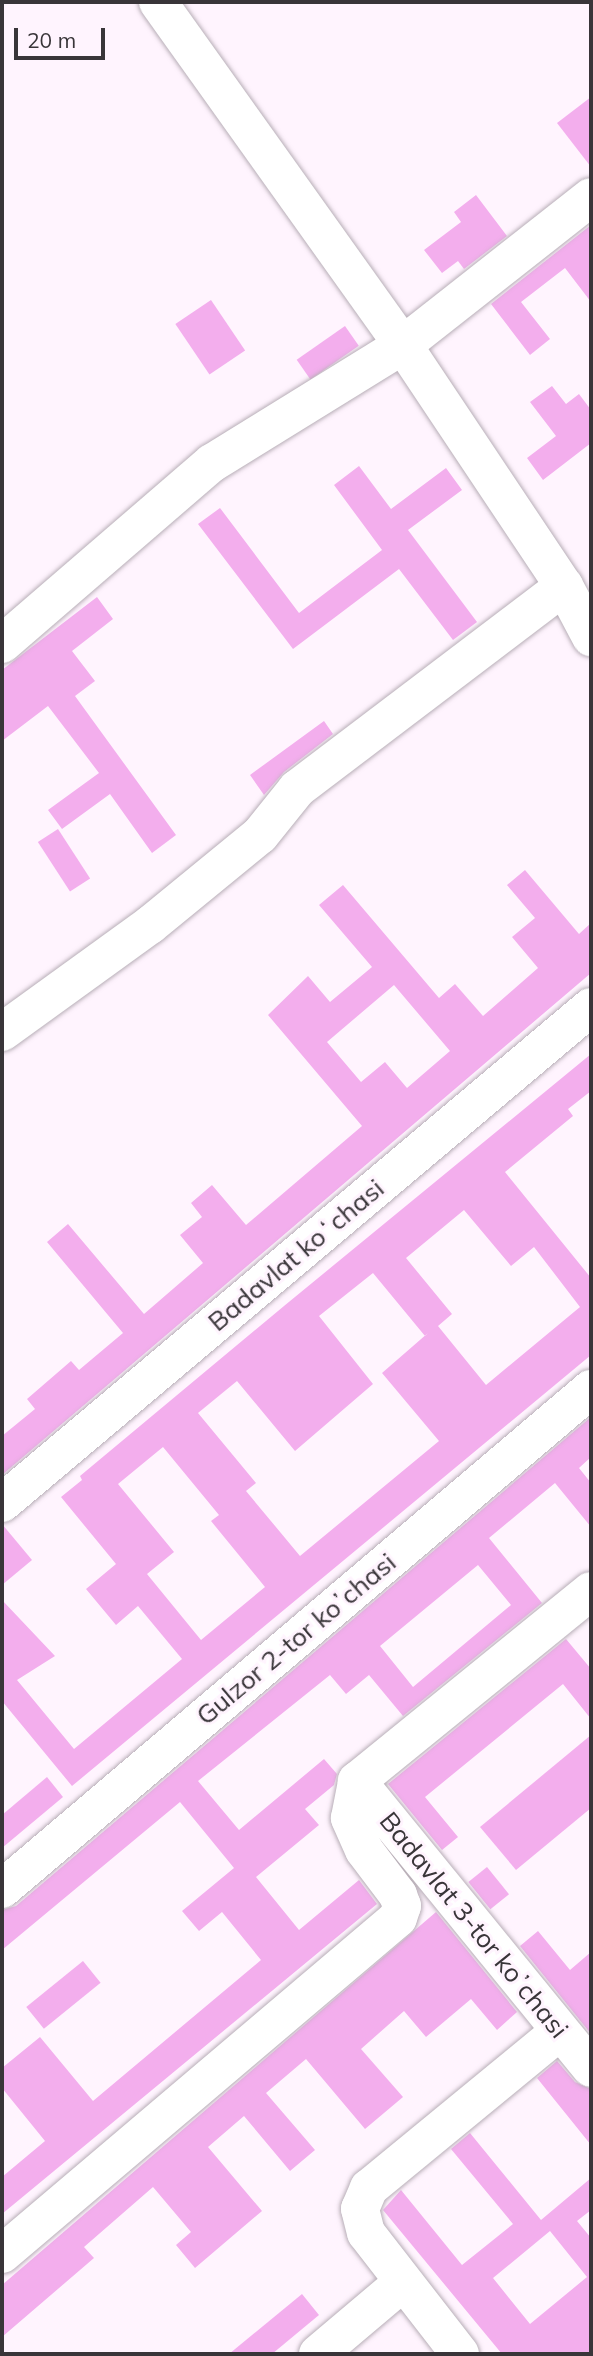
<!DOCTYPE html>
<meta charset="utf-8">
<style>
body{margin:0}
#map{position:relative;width:593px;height:2356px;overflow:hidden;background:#fff4fe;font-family:Mulish,sans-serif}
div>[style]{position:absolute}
.building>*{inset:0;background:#f3aeed;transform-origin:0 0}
.roads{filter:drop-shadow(0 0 2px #b8aeb7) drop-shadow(0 0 2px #b8aeb7)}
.minor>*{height:38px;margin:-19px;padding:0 19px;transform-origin:19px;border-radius:19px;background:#fff}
span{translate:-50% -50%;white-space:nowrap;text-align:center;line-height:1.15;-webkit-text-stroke:6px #fff4fe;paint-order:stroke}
.street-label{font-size:26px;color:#393539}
.frame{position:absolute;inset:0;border:4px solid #393539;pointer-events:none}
.scale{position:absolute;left:14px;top:28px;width:91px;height:32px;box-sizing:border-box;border:4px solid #393539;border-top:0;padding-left:9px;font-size:21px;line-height:24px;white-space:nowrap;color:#393539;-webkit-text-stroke:5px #fff4fe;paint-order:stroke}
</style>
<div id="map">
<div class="building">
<i style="clip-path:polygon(591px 97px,591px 167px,557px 123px)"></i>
<i style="clip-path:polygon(476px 195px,507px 236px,464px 269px,458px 261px,442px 273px,424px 250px,461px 222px,454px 212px)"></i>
<i style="clip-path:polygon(591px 225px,591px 302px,565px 268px,521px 302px,550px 339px,530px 355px,491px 304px)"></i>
<i style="left:211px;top:300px;width:61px;height:43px;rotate:56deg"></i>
<i style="left:345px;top:326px;width:24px;height:59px;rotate:55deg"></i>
<i style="clip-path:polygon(552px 386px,566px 404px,579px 394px,591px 410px,591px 443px,543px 480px,527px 458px,556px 436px,530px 402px)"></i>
<i style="clip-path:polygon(359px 466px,391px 509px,446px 468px,462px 490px,408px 530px,477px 622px,453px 640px,399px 569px,293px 649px,198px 524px,220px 508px,299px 613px,382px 550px,334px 485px)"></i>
<i style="clip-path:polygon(97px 597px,113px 619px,72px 651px,95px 681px,75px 696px,176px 835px,152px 853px,110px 794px,62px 829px,48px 810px,99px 773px,48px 706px,2px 741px,2px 670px)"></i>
<i style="clip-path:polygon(324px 721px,333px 734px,284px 772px,264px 795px,250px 775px)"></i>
<i style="left:58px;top:829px;width:59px;height:24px;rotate:57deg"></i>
<i style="clip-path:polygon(evenodd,525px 870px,579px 934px,591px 923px,591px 973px,2px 1475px,2px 1436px,35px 1409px,27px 1399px,71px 1361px,79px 1370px,123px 1333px,47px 1242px,68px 1224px,144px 1314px,203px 1263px,180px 1235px,202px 1217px,191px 1203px,212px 1185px,246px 1225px,362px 1126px,268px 1015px,308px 976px,330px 1002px,372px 967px,319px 905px,343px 885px,439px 998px,455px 984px,483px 1016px,538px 968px,512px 937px,535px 918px,507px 885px,525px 870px,394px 985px,450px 1051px,407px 1088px,385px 1062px,361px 1082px,327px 1042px,394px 985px)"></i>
<i style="clip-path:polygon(evenodd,591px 1054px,591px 1091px,568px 1109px,573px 1116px,505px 1172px,591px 1278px,591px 1355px,72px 1786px,2px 1701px,2px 1600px,55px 1656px,17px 1680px,74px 1749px,182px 1659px,138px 1606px,116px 1625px,86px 1589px,116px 1564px,61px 1497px,82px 1480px,80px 1476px,284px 1306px,591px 1054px,464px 1210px,511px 1266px,534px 1247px,580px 1307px,486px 1385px,438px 1326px,452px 1314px,406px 1258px,464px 1210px,591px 1054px,373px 1273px,425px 1336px,428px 1333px,382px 1373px,439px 1441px,300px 1556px,246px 1491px,256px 1483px,198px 1413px,237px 1381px,295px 1451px,373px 1384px,319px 1316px,373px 1273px,591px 1054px,163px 1447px,219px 1515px,211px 1521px,265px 1587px,201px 1640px,147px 1574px,174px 1552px,118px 1484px,163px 1447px)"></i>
<i style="clip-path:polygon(evenodd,591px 1417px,591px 1457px,579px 1468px,591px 1483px,591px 1527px,555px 1483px,489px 1538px,542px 1603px,403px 1716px,369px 1675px,346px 1694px,330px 1675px,198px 1781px,239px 1830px,324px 1759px,337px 1774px,334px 1785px,305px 1809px,319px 1825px,256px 1877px,299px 1930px,359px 1880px,377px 1904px,2px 2214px,2px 2177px,45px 2141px,2px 2088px,2px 2068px,40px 2037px,93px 2101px,261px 1960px,222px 1912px,199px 1931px,182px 1911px,234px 1868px,180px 1802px,2px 1950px,2px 1910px,16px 1906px,591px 1417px,478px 1565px,511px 1605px,413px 1687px,380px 1646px,478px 1565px)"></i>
<i style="clip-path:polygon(2px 1524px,32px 1560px,2px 1585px)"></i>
<i style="clip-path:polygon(566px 1639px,591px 1669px,591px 1719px,563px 1684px,425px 1797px,458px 1837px,442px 1850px,388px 1784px)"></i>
<i style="clip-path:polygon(591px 1735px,591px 1808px,516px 1870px,480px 1827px)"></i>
<i style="clip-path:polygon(47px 1777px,63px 1797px,2px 1848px,2px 1815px)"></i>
<i style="left:487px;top:1867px;width:35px;height:24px;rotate:51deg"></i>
<i style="clip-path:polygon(436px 1912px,517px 2012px,497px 2030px,471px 1999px,426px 2037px,404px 2011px,361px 2049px,403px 2097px,365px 2129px,306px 2059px,266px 2093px,315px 2150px,290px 2171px,244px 2116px,208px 2147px,262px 2211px,195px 2268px,176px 2245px,191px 2232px,153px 2187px,84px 2247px,94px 2258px,2px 2337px,2px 2285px)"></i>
<i style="clip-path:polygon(538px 1931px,570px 1970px,591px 1952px,591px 2034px,520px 1946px)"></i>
<i style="left:83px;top:1961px;width:28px;height:73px;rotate:51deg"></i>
<i style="clip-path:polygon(557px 2061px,575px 2082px,591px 2089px,591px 2145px,537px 2078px)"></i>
<i style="clip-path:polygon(evenodd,470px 2133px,541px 2220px,591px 2178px,591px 2210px,577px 2221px,591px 2238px,591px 2354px,502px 2354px,383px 2210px,401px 2190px,462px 2265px,513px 2224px,451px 2149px,470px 2133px,550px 2231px,587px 2277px,530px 2324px,493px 2278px,550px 2231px)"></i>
<i style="clip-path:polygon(302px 2294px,319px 2315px,272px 2354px,229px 2354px)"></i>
</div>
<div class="roads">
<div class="minor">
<i style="left:158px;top:2px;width:422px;rotate:54.5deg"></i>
<i style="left:403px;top:345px;width:290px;rotate:56.3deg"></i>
<i style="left:564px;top:586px;width:58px;rotate:62.1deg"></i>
<i style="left:2px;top:644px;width:277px;rotate:-40.8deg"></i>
<i style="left:212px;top:463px;width:225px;rotate:-31.7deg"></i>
<i style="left:403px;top:345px;width:239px;rotate:-38.2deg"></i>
<i style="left:2px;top:1032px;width:183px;rotate:-35.9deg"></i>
<i style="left:150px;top:925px;width:142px;rotate:-39.3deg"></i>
<i style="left:260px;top:835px;width:59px;rotate:-51.2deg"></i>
<i style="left:297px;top:789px;width:335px;rotate:-37.2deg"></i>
<i style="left:2px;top:1503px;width:770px;rotate:-40.1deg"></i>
<i style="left:357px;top:1781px;width:370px;rotate:50.8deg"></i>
<i style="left:2px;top:1889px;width:773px;rotate:-40.33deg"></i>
<i style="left:2px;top:2254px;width:519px;rotate:-40.31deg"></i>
<i style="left:398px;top:1918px;width:13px;rotate:-72deg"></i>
<i style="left:402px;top:1906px;width:12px;rotate:-110deg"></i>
<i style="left:398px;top:1895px;width:56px;rotate:-127.1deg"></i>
<i style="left:364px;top:1850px;width:35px;rotate:-114deg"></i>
<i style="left:350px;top:1818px;width:38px;rotate:-79deg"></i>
<i style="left:357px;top:1781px;width:301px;rotate:-39.1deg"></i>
<i style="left:318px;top:2354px;width:110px;rotate:-40.2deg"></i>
<i style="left:460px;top:2354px;width:153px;rotate:-127.8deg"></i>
<i style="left:366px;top:2233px;width:25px;rotate:-104deg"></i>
<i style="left:360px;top:2209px;width:23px;rotate:-67deg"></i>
<i style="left:369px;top:2188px;width:247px;rotate:-39.4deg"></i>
</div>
</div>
<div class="street-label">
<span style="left:296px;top:1255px;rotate:-40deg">Badavlat koʻchasi</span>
<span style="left:296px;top:1639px;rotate:-40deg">Gulzor 2-tor koʼchasi</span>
<span style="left:474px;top:1925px;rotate:51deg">Badavlat 3-tor koʼchasi</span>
</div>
<div class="frame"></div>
<div class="scale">20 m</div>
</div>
